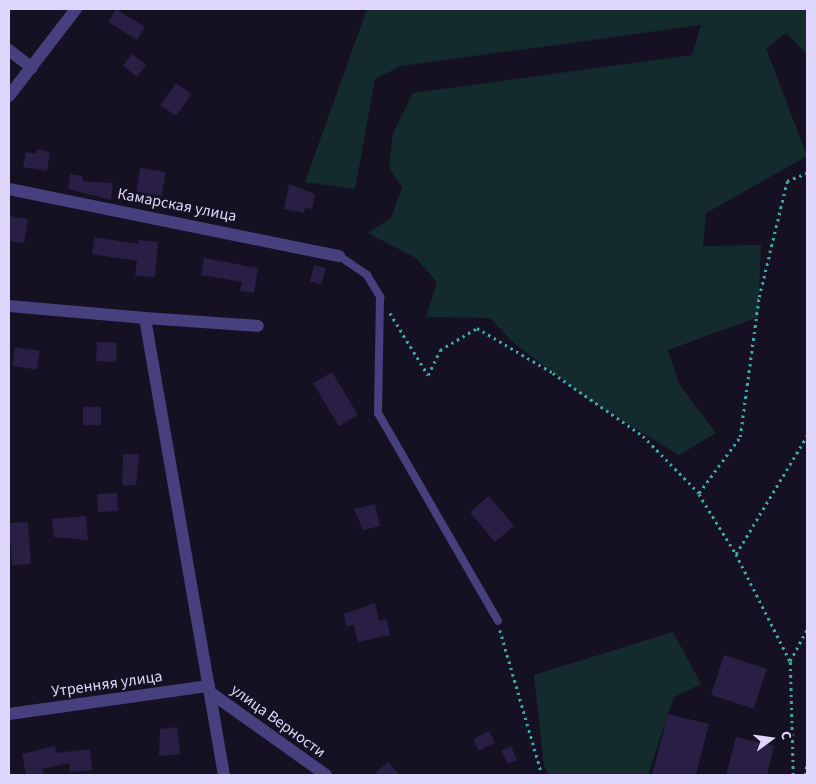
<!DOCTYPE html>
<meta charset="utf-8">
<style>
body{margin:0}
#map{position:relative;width:816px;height:784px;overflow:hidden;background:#151123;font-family:"Source Sans 3",sans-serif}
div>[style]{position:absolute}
.green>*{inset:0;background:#142b2d}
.building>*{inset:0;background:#291e43;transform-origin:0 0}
.path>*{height:2.5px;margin-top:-1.25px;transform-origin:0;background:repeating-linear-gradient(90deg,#3aa9ac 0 2.5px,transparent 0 6.5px)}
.lane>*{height:8px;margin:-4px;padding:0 4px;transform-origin:4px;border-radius:4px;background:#47407e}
.street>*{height:12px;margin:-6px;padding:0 6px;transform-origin:6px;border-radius:6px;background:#47407e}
span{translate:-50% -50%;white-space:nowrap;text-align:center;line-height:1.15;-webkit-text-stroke:4px #151123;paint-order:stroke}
.street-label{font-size:16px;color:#ded6fb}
.frame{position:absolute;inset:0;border:10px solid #ded6fb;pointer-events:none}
.north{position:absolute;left:746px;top:714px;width:50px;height:50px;-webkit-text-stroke:4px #151123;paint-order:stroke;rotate:76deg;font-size:14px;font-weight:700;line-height:20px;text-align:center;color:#ded6fb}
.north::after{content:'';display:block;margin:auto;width:18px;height:22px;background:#ded6fb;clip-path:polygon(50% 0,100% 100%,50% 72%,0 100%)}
</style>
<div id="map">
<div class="green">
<i style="clip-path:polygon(367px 9px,807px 9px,807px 54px,786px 33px,766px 48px,807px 156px,706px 213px,703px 246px,761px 245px,758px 317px,668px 350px,679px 384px,716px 433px,679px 455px,589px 400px,514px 343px,490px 318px,426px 317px,437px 282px,416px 258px,368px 233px,391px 218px,402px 188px,389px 168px,393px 133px,413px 93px,692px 55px,701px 25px,401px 66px,375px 79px,355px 189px,305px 182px)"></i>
<i style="clip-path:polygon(673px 632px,701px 684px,674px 697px,648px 775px,549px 775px,544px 766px,534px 675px)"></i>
</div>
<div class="building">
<i style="left:116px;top:9px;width:34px;height:15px;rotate:32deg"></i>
<i style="left:132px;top:54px;width:18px;height:15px;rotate:38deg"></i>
<i style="left:176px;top:83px;width:19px;height:27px;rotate:35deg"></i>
<i style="clip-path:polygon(37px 149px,50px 152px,47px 171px,23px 167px,26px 152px,36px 154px)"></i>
<i style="left:140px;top:168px;width:26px;height:24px;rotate:9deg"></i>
<i style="clip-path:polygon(70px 174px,83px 176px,82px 181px,113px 183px,111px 200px,68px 189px)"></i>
<i style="clip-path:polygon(289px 184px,315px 194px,312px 209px,305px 208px,304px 213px,284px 209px)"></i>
<i style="clip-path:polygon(10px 216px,28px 219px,24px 243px,9px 241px)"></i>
<i style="clip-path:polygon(95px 237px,138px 244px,139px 240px,158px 242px,155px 277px,135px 276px,137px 261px,92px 254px)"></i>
<i style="clip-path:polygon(204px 258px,258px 268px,254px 293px,240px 291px,242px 282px,201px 275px)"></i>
<i style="left:314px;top:265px;width:12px;height:17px;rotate:14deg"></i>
<i style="left:97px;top:342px;width:20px;height:19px;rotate:3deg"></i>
<i style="left:15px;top:347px;width:25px;height:19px;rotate:9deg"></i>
<i style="left:332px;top:372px;width:50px;height:22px;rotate:59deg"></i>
<i style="left:83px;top:407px;width:18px;height:18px"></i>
<i style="clip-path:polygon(123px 454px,139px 454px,136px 485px,122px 486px)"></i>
<i style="left:117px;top:493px;width:18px;height:20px;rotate:87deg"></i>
<i style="left:489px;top:496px;width:39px;height:25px;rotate:50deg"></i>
<i style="clip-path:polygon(375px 504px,380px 526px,363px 530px,354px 509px)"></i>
<i style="clip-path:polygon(86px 516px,88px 540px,54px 537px,52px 519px)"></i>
<i style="left:28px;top:522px;width:42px;height:19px;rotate:86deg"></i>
<i style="clip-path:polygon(375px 603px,379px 621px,387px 619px,390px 635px,358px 642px,354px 625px,346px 626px,344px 614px)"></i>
<i style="left:724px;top:655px;width:45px;height:42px;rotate:18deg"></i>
<i style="clip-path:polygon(668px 714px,709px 724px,696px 775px,652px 775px)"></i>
<i style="clip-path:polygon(177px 727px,180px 754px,159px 756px,160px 729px)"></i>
<i style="left:489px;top:731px;width:13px;height:18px;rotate:63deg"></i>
<i style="clip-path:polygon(736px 737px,774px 746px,767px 775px,726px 775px)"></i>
<i style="clip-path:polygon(55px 746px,56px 753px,90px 749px,92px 770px,70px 772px,69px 763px,42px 769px,44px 775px,26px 774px,22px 754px)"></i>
<i style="clip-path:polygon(511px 746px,517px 760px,508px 764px,501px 751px)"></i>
<i style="clip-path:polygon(388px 762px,400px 775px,373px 775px)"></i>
</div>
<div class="path">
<i style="left:390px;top:313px;width:73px;rotate:58.5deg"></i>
<i style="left:428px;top:375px;width:28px;rotate:-64deg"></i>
<i style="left:440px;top:350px;width:43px;rotate:-30.7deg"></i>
<i style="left:477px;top:328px;width:88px;rotate:30.6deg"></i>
<i style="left:553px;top:373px;width:110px;rotate:35deg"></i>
<i style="left:643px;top:436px;width:80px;rotate:45.5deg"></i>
<i style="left:699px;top:493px;width:69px;rotate:-53.8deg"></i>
<i style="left:740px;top:437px;width:141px;rotate:-82.3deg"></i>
<i style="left:759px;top:297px;width:119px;rotate:-76.4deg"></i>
<i style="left:787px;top:181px;width:22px;rotate:-22deg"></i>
<i style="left:699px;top:494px;width:70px;rotate:58.3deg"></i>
<i style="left:736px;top:554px;width:138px;rotate:-59deg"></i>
<i style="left:736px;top:554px;width:120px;rotate:63.2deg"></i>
<i style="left:500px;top:630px;width:151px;rotate:73.8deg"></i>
<i style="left:793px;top:775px;width:114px;rotate:-91.5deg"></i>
<i style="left:790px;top:661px;width:36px;rotate:-62deg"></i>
<i style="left:805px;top:775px;width:13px;rotate:-81deg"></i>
</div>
<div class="lane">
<i style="left:339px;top:256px;width:34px;rotate:34deg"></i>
<i style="left:367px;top:275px;width:26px;rotate:59deg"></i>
<i style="left:380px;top:297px;width:116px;rotate:91deg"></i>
<i style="left:378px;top:413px;width:240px;rotate:60deg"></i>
</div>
<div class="street">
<i style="left:9px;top:50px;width:29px;rotate:38deg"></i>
<i style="left:9px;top:96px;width:110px;rotate:-52.4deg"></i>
<i style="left:9px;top:189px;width:337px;rotate:11.5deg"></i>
<i style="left:9px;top:306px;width:137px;rotate:5deg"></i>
<i style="left:145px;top:318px;width:464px;rotate:80.2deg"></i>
<i style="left:145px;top:318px;width:113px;rotate:4deg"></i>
<i style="left:211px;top:693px;width:141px;rotate:35.5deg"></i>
<i style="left:9px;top:714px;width:202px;rotate:-8deg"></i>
</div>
<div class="street-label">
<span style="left:177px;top:205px;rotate:11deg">Камарская улица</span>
<span style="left:107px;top:684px;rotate:-8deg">Утренняя улица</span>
<span style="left:278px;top:721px;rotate:36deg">улица Верности</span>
</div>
<div class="frame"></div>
<div class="north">С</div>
</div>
